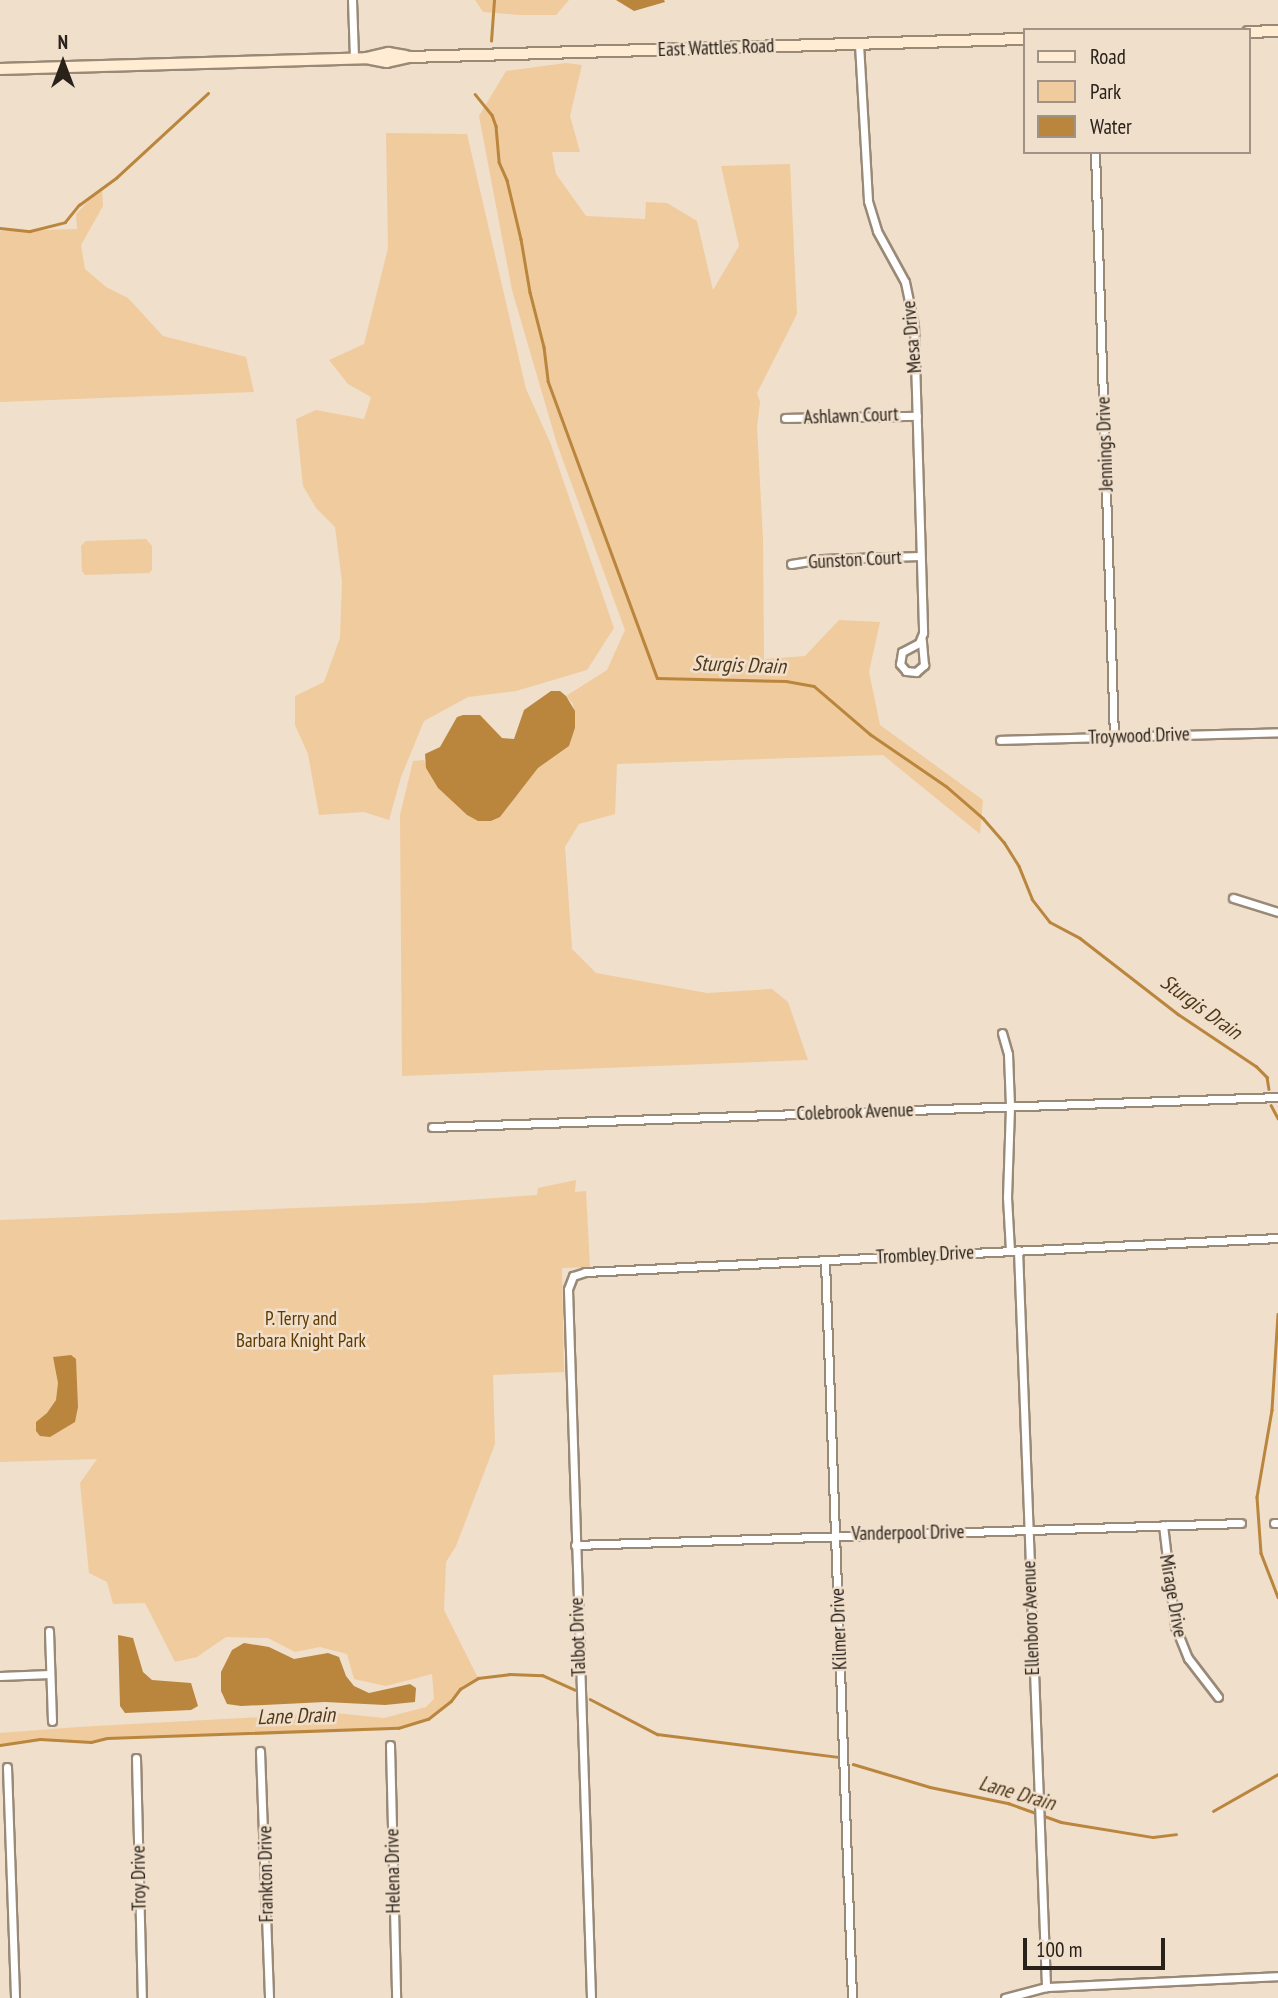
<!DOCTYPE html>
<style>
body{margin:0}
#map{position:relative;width:1278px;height:1998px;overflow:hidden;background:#f0dfcb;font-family:"PT Sans Narrow",sans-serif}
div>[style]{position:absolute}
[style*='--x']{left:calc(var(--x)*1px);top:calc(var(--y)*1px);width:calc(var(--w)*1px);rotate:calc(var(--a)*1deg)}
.green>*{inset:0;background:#f0cb9e}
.water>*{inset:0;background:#ba863e}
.stream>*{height:2.5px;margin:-1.25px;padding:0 1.25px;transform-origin:1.25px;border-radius:1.25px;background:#ba863e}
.roads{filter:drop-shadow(2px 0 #998977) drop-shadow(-2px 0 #998977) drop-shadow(0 2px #998977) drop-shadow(0 -2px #998977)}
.street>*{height:7px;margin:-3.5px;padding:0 3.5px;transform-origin:3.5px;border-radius:3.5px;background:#fff}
.secondary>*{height:10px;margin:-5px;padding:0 5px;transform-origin:5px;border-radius:5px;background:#ffecd2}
span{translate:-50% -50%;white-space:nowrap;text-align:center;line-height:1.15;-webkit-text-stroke:5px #f0dfcb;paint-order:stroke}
.street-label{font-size:19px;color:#29221b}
.park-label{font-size:19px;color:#5d3a00}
.water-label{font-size:21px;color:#50391b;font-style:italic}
.legend{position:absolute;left:1023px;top:28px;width:228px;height:126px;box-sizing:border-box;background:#f0dfcb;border:2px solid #a09385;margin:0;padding:9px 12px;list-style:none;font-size:21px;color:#29221b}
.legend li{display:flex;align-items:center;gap:14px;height:35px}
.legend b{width:35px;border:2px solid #a09385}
.north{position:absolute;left:28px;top:28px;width:70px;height:70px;-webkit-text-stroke:5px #f0dfcb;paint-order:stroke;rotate:0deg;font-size:19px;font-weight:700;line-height:28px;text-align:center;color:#29221b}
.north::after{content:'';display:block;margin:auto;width:24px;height:32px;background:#29221b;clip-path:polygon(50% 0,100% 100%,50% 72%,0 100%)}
.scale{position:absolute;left:1023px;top:1938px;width:142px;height:32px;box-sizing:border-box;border:4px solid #29221b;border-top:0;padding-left:9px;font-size:21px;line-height:24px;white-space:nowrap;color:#29221b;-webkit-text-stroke:5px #f0dfcb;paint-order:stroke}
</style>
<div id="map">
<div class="green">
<i style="clip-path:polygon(475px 0,569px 0,556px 15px,520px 15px,483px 12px)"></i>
<i style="clip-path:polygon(566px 63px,582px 65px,570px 116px,580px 152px,552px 152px,556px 174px,586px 216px,645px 219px,646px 202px,667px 203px,697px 221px,713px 290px,739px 246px,721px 166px,790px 164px,797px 314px,757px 393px,760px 402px,757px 427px,763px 539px,764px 659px,805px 656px,839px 620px,880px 622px,869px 672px,880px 725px,983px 800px,980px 834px,883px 755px,617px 764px,615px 814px,579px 824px,565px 847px,572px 949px,596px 973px,707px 993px,772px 989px,788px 1002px,808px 1060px,402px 1076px,400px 815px,413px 761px,424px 760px,438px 788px,467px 815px,478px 821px,491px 821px,500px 817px,538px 768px,569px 746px,575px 728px,573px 704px,566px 696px,607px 670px,625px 630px,557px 444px,512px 290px,479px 116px,506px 71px)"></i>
<i style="clip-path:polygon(386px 133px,467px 134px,526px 389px,550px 442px,614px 628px,587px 670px,516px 691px,468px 697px,424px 721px,401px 777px,389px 820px,364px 812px,319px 815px,308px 754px,295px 725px,295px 696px,324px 682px,340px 638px,342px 582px,335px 527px,316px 508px,303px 486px,296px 419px,316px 410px,364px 419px,371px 397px,348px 384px,329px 360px,364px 344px,388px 248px)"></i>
<i style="clip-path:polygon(102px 187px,103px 206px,81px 245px,85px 269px,106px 287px,128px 298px,163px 336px,246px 357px,254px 392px,0 402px,0 231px,77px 229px,76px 214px)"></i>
<i style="clip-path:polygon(146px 539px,152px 546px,152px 570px,149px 573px,85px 575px,82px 571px,81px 546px,86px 541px)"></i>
<i style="clip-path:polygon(576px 1180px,575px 1192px,586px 1191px,590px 1267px,562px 1268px,564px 1372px,493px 1375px,495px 1444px,456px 1546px,446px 1562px,444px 1610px,478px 1678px,460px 1689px,451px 1701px,428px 1718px,398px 1728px,107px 1738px,84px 1743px,40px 1739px,0 1745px,0 1733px,78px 1727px,335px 1713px,384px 1718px,426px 1707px,434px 1699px,432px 1674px,386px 1686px,354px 1679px,347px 1654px,320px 1647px,295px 1652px,268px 1638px,226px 1637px,197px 1657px,175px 1662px,145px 1603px,113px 1604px,107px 1582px,89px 1573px,80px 1483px,97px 1459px,0 1462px,0 1220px,422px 1203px,537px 1195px,538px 1188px)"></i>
</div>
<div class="water">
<i style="clip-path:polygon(616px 0,664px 0,665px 2px,634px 11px)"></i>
<i style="clip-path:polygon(551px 691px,560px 691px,566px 696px,575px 711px,575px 728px,569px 746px,538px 768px,500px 817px,491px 821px,478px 821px,467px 815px,438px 788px,426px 768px,425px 754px,440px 747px,457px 717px,463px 715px,480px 715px,502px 738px,514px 739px,524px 710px)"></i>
<i style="clip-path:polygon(71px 1355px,76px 1359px,78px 1407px,75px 1422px,50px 1437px,40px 1436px,36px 1431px,36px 1422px,47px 1413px,56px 1400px,58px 1383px,53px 1357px)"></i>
<i style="clip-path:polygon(118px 1635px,133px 1638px,143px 1672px,152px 1680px,191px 1683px,198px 1706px,191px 1710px,125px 1713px,120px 1706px)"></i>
<i style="clip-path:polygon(244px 1643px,269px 1647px,294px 1659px,328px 1653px,339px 1657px,346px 1676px,354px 1686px,369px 1693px,410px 1684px,416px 1688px,415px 1702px,385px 1705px,325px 1702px,241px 1706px,227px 1704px,221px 1691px,221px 1672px,232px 1650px)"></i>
</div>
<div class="stream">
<i style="--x:491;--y:41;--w:41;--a:-85.8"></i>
<i style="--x:475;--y:94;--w:27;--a:51"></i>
<i style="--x:492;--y:115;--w:12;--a:70"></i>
<i style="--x:496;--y:126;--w:36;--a:85"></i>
<i style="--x:499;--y:162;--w:20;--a:66"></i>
<i style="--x:507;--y:180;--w:61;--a:76.7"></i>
<i style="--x:521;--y:239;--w:54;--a:80.4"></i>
<i style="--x:530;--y:292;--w:57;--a:75.7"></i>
<i style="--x:544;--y:347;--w:34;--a:83"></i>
<i style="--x:548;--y:381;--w:316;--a:69.8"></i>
<i style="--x:657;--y:678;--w:129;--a:1.3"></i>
<i style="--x:786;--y:681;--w:28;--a:10"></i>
<i style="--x:814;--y:686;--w:74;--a:40.6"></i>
<i style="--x:870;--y:734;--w:92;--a:34.4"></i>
<i style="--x:946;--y:786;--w:49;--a:40.9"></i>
<i style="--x:983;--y:818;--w:32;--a:49"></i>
<i style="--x:1004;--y:842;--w:28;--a:58"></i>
<i style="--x:1019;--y:866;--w:35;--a:68"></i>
<i style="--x:1032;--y:899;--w:29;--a:52"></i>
<i style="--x:1050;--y:922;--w:34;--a:28"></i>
<i style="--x:1080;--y:938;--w:124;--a:37.8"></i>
<i style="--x:1178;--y:1014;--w:94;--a:33.7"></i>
<i style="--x:1256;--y:1066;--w:16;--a:45"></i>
<i style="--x:1267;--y:1077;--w:12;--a:81"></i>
<i style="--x:0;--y:228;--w:30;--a:6"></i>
<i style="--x:30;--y:231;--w:36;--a:-14"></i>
<i style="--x:65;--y:222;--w:22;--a:-51"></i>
<i style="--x:79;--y:205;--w:46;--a:-36.1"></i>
<i style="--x:116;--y:178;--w:125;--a:-42.7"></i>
<i style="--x:1271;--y:1105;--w:15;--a:62"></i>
<i style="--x:1278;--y:1314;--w:96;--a:93.6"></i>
<i style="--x:1272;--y:1410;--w:88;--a:99.8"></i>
<i style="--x:1257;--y:1497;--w:56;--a:85.9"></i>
<i style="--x:1261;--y:1553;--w:47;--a:68.9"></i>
<i style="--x:590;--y:1699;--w:76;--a:27.6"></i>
<i style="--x:657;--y:1734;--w:182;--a:7.2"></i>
<i style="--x:0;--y:1745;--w:40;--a:-8.5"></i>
<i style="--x:40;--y:1739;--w:51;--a:3.4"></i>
<i style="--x:91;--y:1742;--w:16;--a:-14"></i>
<i style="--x:107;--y:1738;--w:291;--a:-2"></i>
<i style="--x:398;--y:1728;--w:31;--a:-17"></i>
<i style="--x:428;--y:1719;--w:29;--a:-38"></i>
<i style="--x:451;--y:1701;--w:15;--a:-53"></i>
<i style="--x:460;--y:1689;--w:21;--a:-31"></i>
<i style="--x:478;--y:1678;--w:31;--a:-7"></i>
<i style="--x:509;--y:1674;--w:33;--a:2"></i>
<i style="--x:542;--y:1675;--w:36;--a:24"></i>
<i style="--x:853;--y:1764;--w:80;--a:16.6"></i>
<i style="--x:930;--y:1787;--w:80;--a:11.6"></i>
<i style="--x:1008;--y:1803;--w:56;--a:19.7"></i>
<i style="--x:1061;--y:1822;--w:93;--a:9.3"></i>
<i style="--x:1153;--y:1837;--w:23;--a:-7"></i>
<i style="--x:1213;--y:1811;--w:75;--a:-29.6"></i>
</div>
<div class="roads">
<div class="street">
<i style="--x:352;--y:0;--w:58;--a:88"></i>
<i style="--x:859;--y:44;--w:157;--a:86.7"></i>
<i style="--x:868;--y:201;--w:31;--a:73"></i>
<i style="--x:877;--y:231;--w:58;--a:61.2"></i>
<i style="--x:905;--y:282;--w:44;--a:78.2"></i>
<i style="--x:914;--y:325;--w:308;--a:88.3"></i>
<i style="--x:923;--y:633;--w:11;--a:112"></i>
<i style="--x:919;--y:643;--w:19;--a:152"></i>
<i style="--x:902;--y:652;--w:12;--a:99"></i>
<i style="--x:900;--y:664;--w:9;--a:49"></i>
<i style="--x:906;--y:671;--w:10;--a:6"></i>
<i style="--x:916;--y:672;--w:11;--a:-41"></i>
<i style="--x:924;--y:665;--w:25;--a:-95"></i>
<i style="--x:1095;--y:152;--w:584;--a:88.14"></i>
<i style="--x:785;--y:418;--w:132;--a:-0.9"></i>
<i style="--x:791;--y:564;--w:31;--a:-9"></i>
<i style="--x:822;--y:559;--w:98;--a:-1.8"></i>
<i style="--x:1000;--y:740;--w:278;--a:-1.6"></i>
<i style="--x:1233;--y:898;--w:47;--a:17.3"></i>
<i style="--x:1002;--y:1033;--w:22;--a:74"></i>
<i style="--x:1008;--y:1054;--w:53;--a:87.8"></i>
<i style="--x:1010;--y:1107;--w:90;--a:91.9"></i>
<i style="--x:1007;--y:1197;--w:53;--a:86.8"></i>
<i style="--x:432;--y:1127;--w:847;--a:-2.03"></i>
<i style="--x:1018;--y:1250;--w:738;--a:87.82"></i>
<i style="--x:825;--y:1261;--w:737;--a:87.9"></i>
<i style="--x:1274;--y:1523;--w:4;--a:0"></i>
<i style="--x:1163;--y:1525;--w:102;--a:83.2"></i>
<i style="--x:1175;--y:1626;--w:35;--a:68"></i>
<i style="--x:1188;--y:1658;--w:49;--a:52.4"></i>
<i style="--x:575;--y:1545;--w:666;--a:-1.89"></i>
<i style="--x:49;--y:1631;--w:90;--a:88.1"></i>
<i style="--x:0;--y:1676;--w:50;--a:-2.3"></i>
<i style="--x:390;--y:1745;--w:253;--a:88.6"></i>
<i style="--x:260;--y:1751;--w:247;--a:87.9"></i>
<i style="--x:136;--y:1758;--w:240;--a:88.6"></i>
<i style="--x:7;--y:1767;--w:231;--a:88"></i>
<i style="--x:591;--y:1998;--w:709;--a:-91.86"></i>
<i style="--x:568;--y:1289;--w:14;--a:-69"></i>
<i style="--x:573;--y:1276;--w:13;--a:-18"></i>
<i style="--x:585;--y:1272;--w:694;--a:-2.81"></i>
<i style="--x:1005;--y:1998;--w:42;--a:-15"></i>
<i style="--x:1046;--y:1987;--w:232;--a:-2.7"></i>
</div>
<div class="secondary">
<i style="--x:1248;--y:32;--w:30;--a:-2"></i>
<i style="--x:366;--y:58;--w:21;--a:11"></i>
<i style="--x:387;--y:62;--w:23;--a:-13"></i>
<i style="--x:409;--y:57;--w:615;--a:-1.68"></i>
<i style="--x:0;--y:69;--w:366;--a:-1.7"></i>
<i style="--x:366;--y:58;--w:23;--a:-13"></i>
<i style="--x:388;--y:53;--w:18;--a:9"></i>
</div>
</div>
<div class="street-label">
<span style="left:716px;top:48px;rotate:-2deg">East Wattles Road</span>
<span style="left:912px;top:337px;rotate:-95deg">Mesa Drive</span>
<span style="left:851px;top:416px;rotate:-2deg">Ashlawn Court</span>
<span style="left:1105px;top:444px;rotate:-92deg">Jennings Drive</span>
<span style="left:855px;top:560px;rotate:-3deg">Gunston Court</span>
<span style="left:1139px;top:736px;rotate:-2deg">Troywood Drive</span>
<span style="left:855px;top:1112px;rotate:-2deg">Colebrook Avenue</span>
<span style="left:925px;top:1255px;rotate:-3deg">Trombley Drive</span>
<span style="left:908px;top:1533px;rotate:-1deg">Vanderpool Drive</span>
<span style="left:1173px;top:1596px;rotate:80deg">Mirage Drive</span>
<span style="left:1031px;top:1618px;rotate:-92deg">Ellenboro Avenue</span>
<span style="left:839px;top:1629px;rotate:-92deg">Kilmer Drive</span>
<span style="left:578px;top:1637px;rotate:-92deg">Talbot Drive</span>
<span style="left:393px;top:1871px;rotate:-91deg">Helena Drive</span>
<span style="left:266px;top:1874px;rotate:-91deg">Frankton Drive</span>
<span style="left:139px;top:1878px;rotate:-91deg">Troy Drive</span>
</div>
<div class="park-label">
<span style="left:301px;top:1330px">P. Terry and<br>Barbara Knight Park</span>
</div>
<div class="water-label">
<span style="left:739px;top:665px;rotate:2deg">Sturgis Drain</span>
<span style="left:1201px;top:1007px;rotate:36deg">Sturgis Drain</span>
<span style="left:296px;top:1716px;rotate:-2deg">Lane Drain</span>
<span style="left:1017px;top:1793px;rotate:16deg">Lane Drain</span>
</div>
<ul class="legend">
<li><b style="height:9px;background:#ffecd2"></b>Road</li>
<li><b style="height:19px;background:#f0cb9e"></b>Park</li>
<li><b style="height:19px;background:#ba863e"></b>Water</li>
</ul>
<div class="north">N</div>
<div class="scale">100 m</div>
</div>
